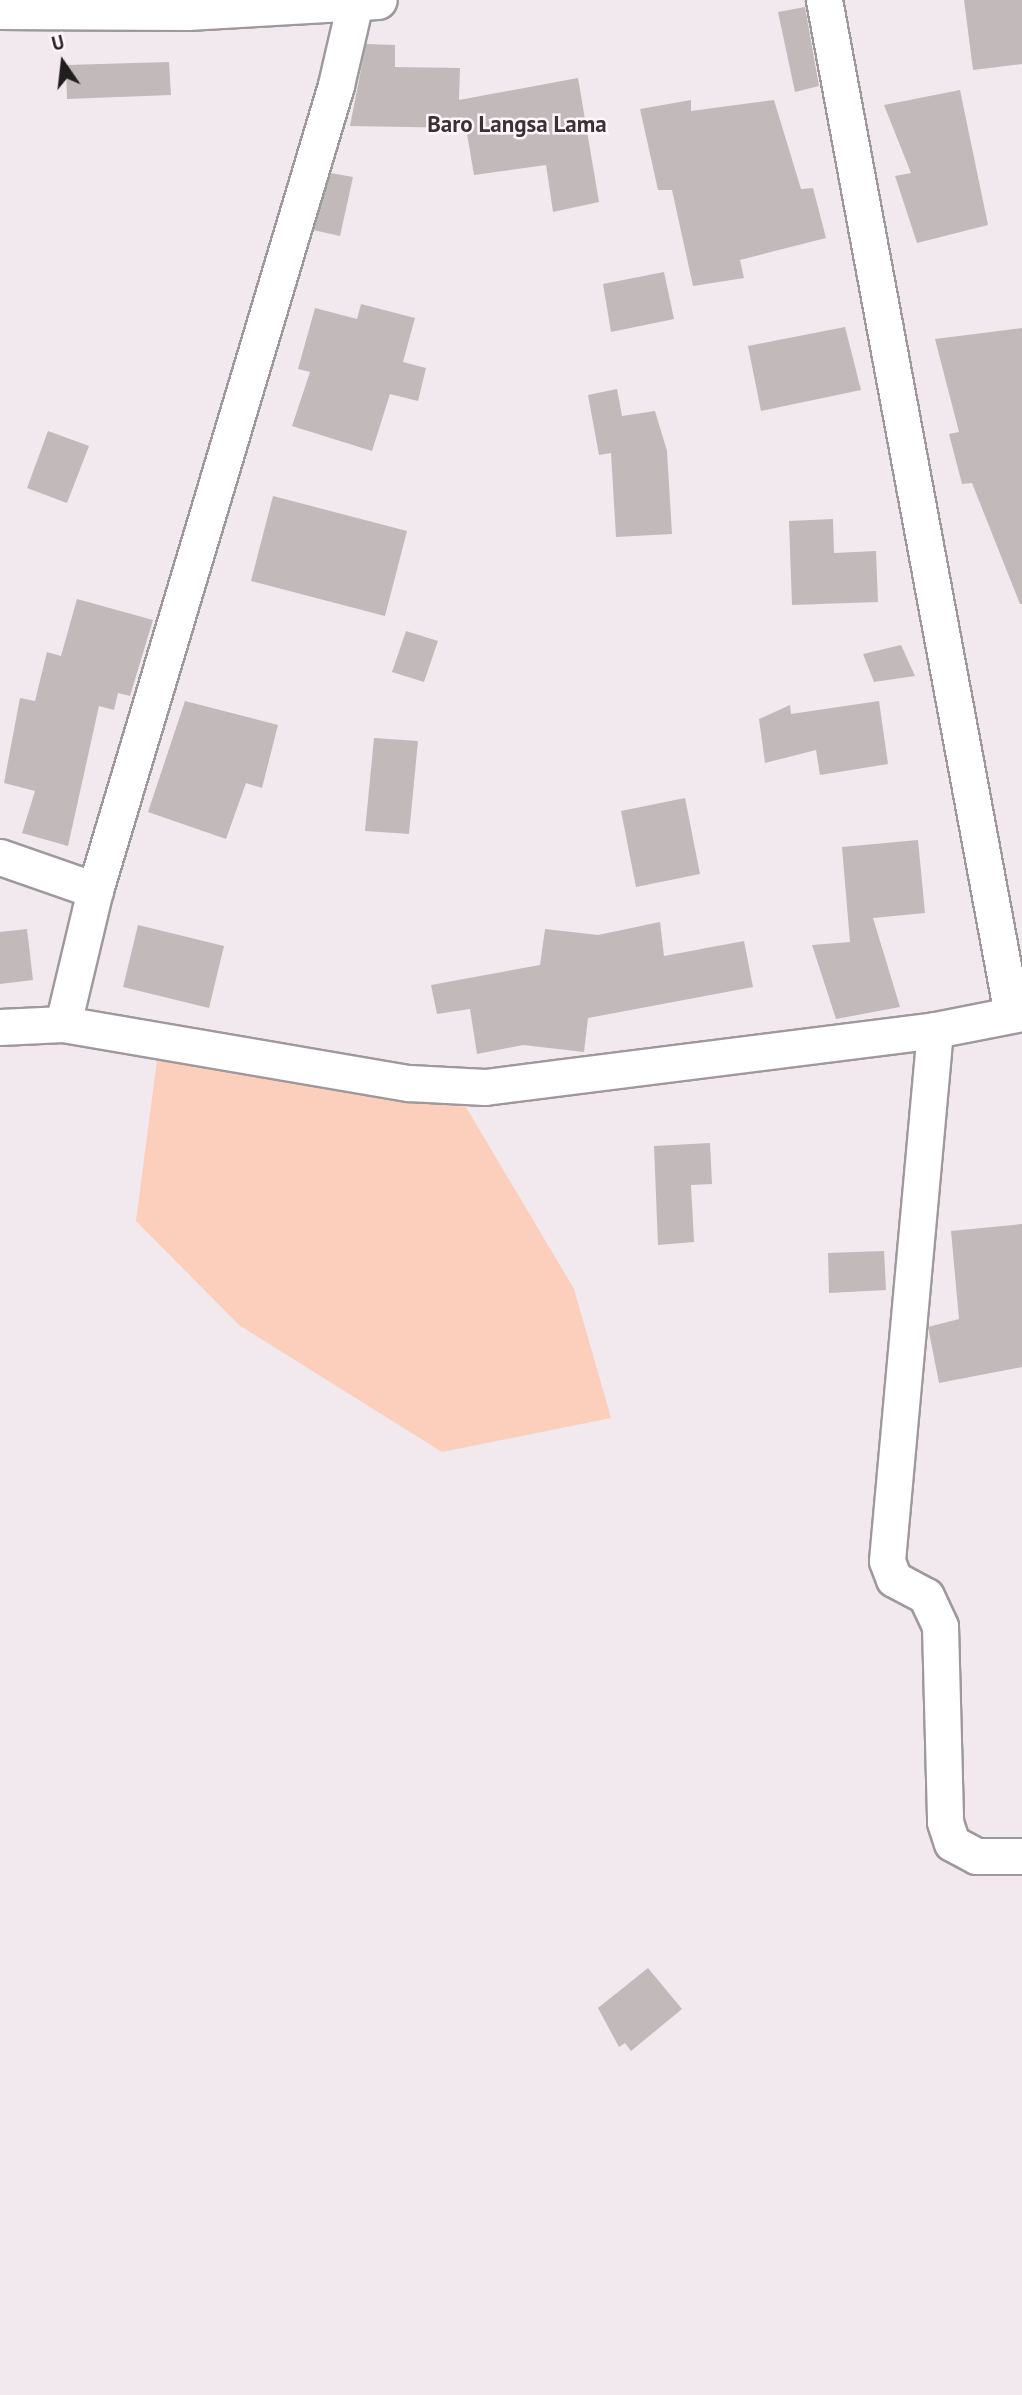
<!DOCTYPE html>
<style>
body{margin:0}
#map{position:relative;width:1022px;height:2395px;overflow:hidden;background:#f1e9ed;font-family:"PT Sans",sans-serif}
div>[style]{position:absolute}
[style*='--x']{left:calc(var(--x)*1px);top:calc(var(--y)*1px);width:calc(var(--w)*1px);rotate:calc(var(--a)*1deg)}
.green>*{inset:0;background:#fbcfbc}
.building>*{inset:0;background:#c2b9ba}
.roads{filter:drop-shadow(2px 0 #9f989c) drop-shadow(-2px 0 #9f989c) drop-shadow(0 2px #9f989c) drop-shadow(0 -2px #9f989c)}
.minor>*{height:35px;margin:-17.5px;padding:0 17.5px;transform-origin:17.5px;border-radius:17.5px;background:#fff}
.trunk>*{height:38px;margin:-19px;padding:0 19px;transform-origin:19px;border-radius:19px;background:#fff}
span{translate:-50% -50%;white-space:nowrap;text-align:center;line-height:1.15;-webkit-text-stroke:5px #fef6fb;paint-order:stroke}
.quarter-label{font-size:23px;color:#383235;font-weight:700}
.north{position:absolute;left:28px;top:28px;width:70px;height:70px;-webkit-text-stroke:5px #fef6fb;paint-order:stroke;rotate:346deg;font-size:19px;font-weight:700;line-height:28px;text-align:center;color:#211e20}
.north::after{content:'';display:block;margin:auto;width:24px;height:32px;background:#211e20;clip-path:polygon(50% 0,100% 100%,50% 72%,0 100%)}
</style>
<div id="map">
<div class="green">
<i style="clip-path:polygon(157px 1060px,463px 1102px,574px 1289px,611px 1418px,442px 1452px,239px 1325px,136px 1221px)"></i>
</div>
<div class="building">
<i style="clip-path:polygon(964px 0,1022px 0,1022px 64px,973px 70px)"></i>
<i style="clip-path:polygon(805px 7px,819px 86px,795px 92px,778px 12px)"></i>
<i style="clip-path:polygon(366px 44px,395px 45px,395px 67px,460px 68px,459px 100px,578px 78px,599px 202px,553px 212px,546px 165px,474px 175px,466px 128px,350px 126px)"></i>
<i style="clip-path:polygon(169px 62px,171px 95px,67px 99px,66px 65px)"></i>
<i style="clip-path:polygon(960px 90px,988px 225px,917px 243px,895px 176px,911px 173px,884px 105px)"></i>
<i style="clip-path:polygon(691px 100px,691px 111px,774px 100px,801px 189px,813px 188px,826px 238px,740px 260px,744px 278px,693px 286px,672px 190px,658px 190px,640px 109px)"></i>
<i style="clip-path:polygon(331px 173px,353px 177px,340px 236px,313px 230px)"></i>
<i style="clip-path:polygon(664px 272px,674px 319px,611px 332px,603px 284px)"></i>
<i style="clip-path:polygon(361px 304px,415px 318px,403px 362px,426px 368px,418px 401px,390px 394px,372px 451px,292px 426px,310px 372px,298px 369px,315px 308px,357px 319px)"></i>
<i style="clip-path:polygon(845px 327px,861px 390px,761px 411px,748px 346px)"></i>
<i style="clip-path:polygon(1022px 328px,1022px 604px,1020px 604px,972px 483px,962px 484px,949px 434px,959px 432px,935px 339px)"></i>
<i style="clip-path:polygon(617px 389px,622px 416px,655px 411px,667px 451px,672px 534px,616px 537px,611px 453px,599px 455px,588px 395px)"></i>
<i style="clip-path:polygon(48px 431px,89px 446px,67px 503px,27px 488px)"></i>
<i style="clip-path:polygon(273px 496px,407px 531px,385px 616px,251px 581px)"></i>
<i style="clip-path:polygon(833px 519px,834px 553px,876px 551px,878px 602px,792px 605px,789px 521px)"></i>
<i style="clip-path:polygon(77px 599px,153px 620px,130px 696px,118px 693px,114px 710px,99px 706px,68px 846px,22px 833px,35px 791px,4px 783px,20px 698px,35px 701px,47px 652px,61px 656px)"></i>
<i style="clip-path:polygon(406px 631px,438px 641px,424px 682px,392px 672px)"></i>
<i style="clip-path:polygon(901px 645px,915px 676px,874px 682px,863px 654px)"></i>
<i style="clip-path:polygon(185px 701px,278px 725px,262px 788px,246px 783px,226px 839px,148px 812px)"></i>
<i style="clip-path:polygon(879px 701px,888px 764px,820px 775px,816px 750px,765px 763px,759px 719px,790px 705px,791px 714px)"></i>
<i style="clip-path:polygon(374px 738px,418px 741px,409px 834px,365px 831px)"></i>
<i style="clip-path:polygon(685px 798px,700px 874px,636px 887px,621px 811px)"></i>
<i style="clip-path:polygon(918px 840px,925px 913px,873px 918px,900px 1007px,836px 1019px,812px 945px,850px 942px,842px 847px)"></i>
<i style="clip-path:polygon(660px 922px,664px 956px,744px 941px,753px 987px,588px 1018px,584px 1052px,523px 1045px,477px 1054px,470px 1009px,437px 1014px,431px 985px,540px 965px,545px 929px,598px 935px)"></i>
<i style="clip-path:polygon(138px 925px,224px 946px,209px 1008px,123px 987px)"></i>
<i style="clip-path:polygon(27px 929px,33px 980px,0 984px,0 932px)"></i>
<i style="clip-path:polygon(710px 1143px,712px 1184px,691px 1185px,694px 1242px,658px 1245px,654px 1146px)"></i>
<i style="clip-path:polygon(1022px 1224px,1022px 1367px,939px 1383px,928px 1327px,959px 1319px,951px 1231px)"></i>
<i style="clip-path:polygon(884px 1251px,886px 1290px,829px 1293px,828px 1253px)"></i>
<i style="clip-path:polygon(648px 1968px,682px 2009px,631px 2051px,625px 2043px,619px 2047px,598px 2008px)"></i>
</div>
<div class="roads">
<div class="minor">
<i style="--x:824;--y:0;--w:1031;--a:79.5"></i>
<i style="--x:0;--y:857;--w:101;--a:19.2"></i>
<i style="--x:63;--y:1024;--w:138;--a:-76.6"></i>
<i style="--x:95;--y:890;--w:840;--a:-73.33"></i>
<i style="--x:336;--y:85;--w:84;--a:-77"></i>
<i style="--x:0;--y:1027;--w:63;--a:-2.7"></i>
<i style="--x:63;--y:1024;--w:351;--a:9.7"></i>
<i style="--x:409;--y:1083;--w:76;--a:3"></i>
<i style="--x:485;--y:1087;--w:454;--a:-7.2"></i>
<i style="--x:935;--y:1030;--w:89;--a:-11.1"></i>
<i style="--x:935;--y:1030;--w:533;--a:95.17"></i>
<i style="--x:887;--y:1561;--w:19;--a:69"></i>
<i style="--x:894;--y:1579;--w:36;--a:28"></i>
<i style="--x:926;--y:1596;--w:33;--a:65"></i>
<i style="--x:940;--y:1626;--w:196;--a:88.5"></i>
<i style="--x:945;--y:1822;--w:22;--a:72"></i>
<i style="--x:952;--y:1843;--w:27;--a:28"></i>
<i style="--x:976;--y:1856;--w:46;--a:0"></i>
</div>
<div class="trunk">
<i style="--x:0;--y:10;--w:188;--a:0.3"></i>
<i style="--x:188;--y:11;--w:190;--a:-3.3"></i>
</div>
</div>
<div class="quarter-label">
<span style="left:517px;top:124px">Baro Langsa Lama</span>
</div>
<div class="north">U</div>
</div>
